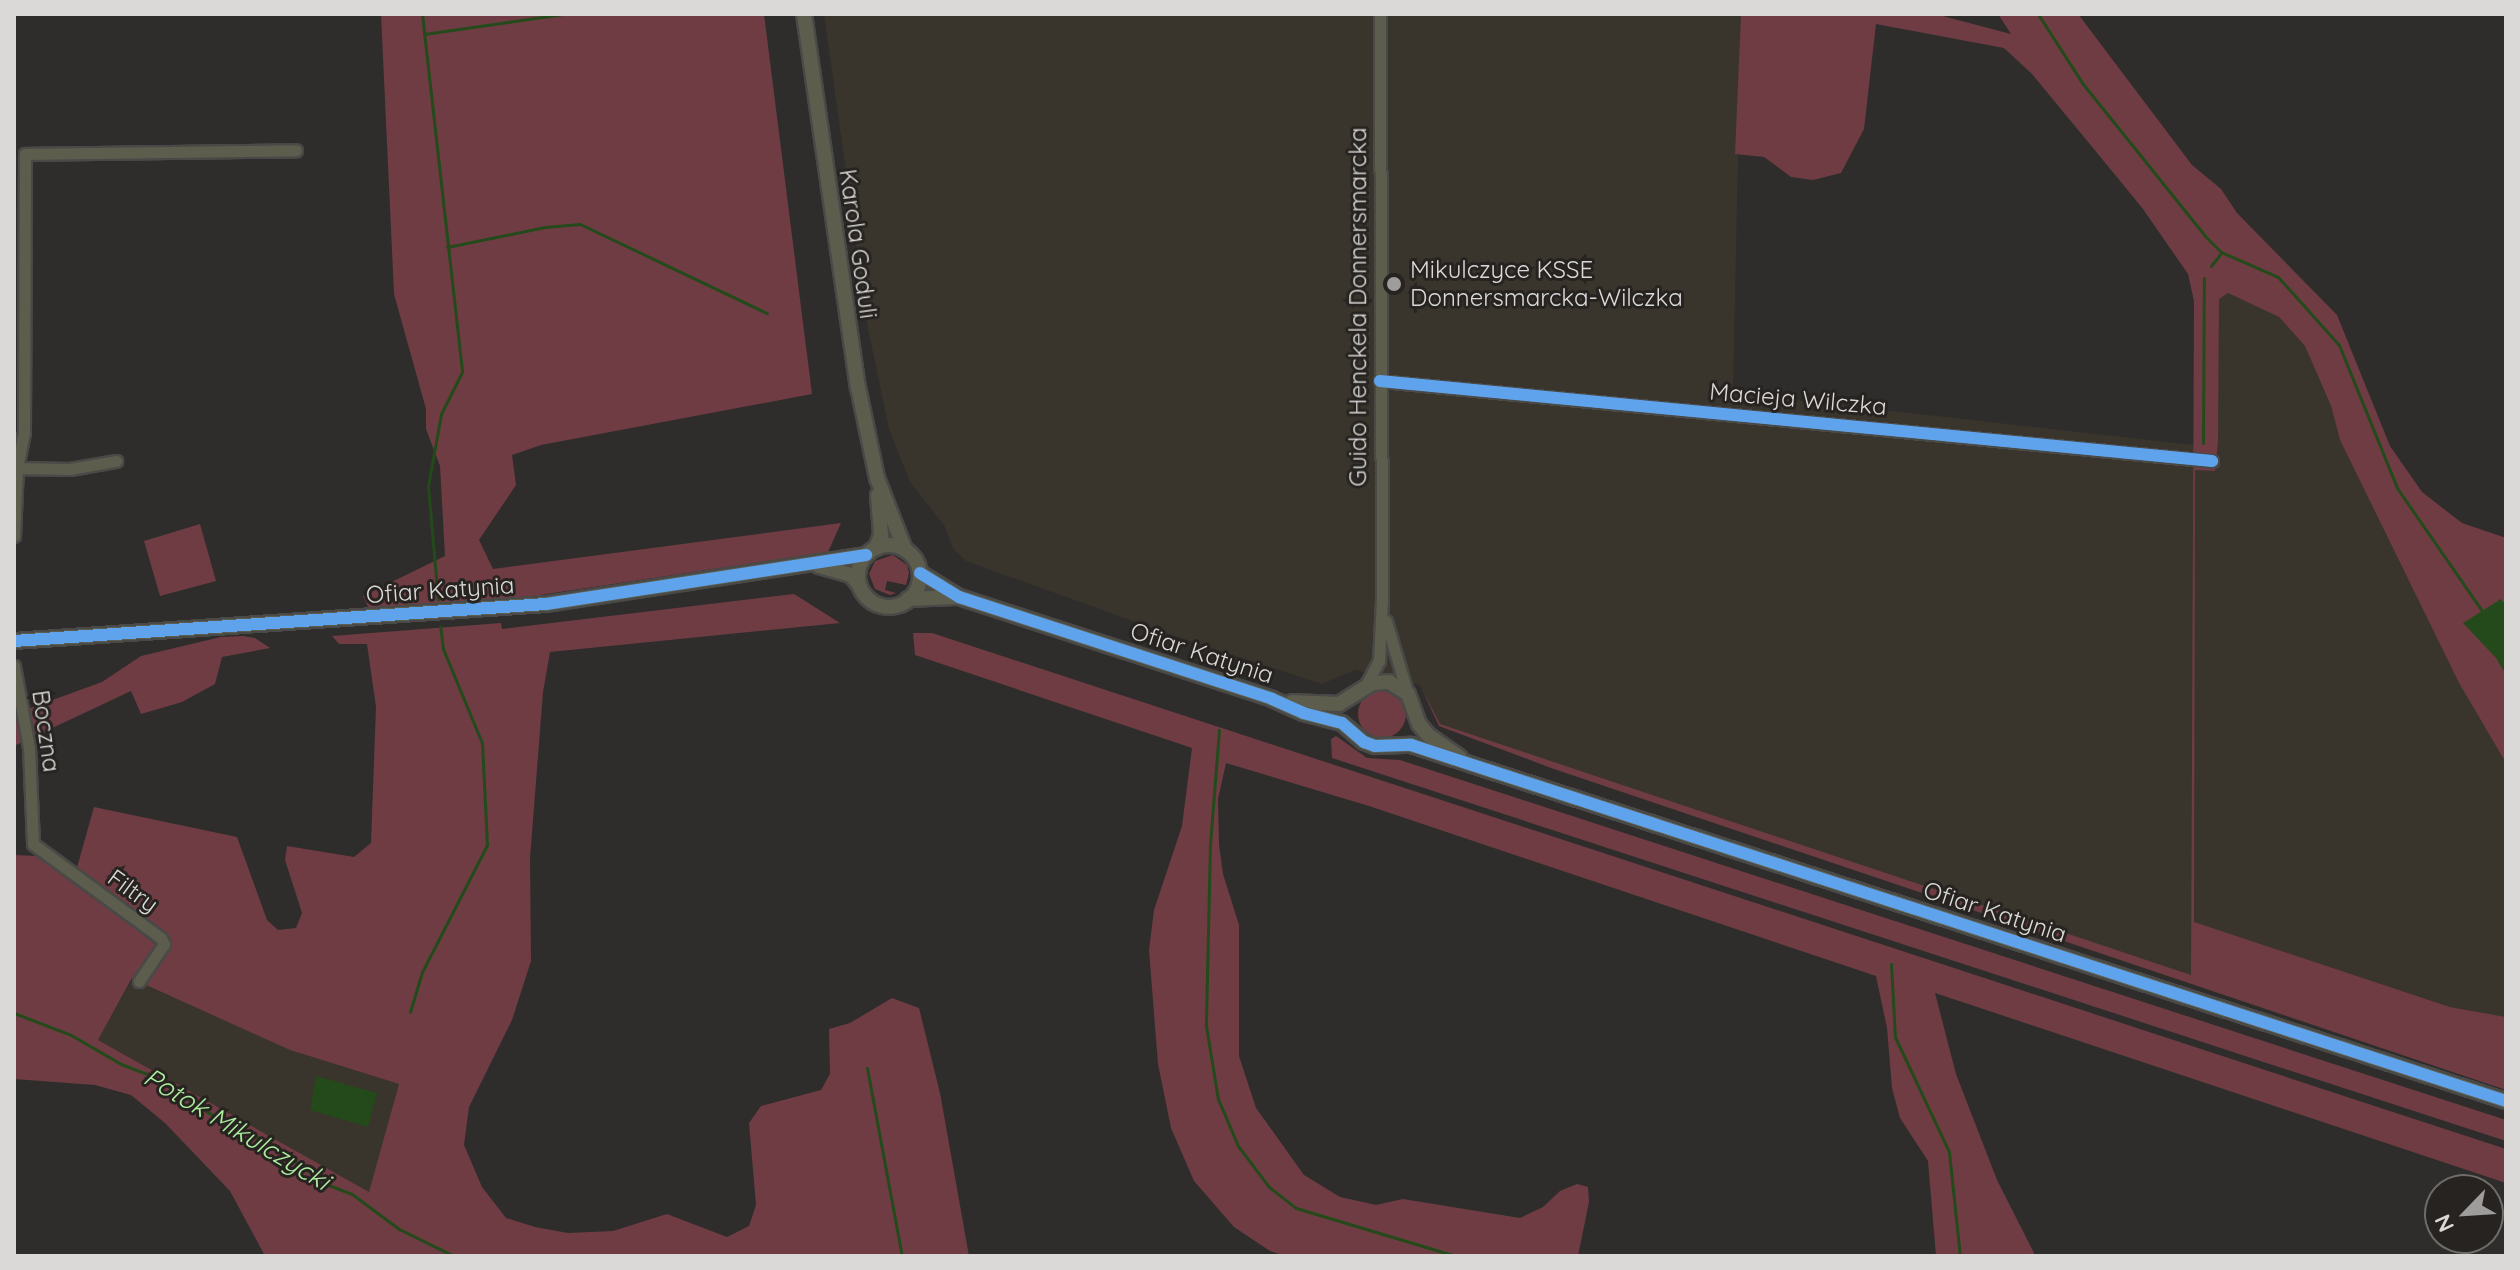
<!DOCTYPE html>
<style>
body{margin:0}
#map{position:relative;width:2520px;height:1270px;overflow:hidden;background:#2e2d2b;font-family:Quicksand,sans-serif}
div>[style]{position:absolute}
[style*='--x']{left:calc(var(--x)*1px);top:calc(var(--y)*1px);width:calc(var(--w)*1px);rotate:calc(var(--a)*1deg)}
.built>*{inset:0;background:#39342c}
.green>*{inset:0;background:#6f3c43}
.round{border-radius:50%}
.water>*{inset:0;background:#244a1b}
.stream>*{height:3px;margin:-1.5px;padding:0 1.5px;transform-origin:1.5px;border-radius:1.5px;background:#244a1b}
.roads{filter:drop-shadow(2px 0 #494947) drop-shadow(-2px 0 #494947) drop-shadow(0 2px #494947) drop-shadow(0 -2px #494947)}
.minor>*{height:11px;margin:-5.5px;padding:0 5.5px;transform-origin:5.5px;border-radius:5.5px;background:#5d5d4e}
.tertiary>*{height:14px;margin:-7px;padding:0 7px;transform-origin:7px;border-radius:7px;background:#5d5d4e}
.tertiary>.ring{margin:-7px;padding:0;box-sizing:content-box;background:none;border:14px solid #5d5d4e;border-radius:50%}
.cycleway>*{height:12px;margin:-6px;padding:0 6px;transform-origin:6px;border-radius:6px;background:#60a3ed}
.dots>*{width:22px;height:22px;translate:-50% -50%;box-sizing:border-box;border:4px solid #262320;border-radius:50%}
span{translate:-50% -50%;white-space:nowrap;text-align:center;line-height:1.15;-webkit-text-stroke:6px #262320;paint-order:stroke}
.street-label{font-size:24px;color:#dad9d7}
.poi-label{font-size:24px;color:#dad9d7}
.left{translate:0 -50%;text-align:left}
.water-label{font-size:26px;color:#aded9f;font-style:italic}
.frame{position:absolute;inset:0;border:16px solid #dad9d7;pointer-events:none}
.north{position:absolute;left:2424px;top:1174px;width:80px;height:80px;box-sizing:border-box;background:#262320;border:2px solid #6e6c69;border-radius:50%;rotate:245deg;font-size:22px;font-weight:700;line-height:32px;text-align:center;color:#dad9d7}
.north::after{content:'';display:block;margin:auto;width:28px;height:36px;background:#9e9d9b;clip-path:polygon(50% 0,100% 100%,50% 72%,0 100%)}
</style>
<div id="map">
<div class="built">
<i style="clip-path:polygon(824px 14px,1741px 14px,1733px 393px,2194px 445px,2194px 301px,2228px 293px,2279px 317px,2305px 346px,2331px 406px,2340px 440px,2459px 683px,2506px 763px,2506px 1017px,2450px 1007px,2194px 923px,2191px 976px,1439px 724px,1420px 685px,1355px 670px,1322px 684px,1178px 637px,966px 561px,954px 550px,944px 525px,910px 482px,889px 429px,868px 329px)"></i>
<i style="clip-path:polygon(133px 978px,290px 1050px,399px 1084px,370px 1193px,98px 1040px)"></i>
</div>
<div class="green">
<i style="clip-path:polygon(381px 14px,764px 14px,812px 394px,541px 445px,512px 455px,516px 485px,479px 540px,493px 569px,841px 523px,828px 552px,500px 601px,371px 613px,363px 596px,445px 556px,440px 466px,426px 429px,426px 409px,394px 294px)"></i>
<i style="clip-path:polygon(1741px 14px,1935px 14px,2011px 34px,1998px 14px,2078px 14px,2192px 165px,2221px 189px,2237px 213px,2337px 315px,2390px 446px,2422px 492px,2462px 523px,2506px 538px,2506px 763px,2459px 683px,2340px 440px,2331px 406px,2305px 346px,2279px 317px,2228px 293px,2219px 299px,2218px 441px,2215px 471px,2195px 470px,2194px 922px,2450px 1007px,2506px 1017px,2506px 1090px,1554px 769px,1439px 726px,1420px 685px,1440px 724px,2191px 975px,2194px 301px,2188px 274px,2143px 209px,2098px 154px,2032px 74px,2004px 48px,1876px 24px,1864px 129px,1841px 173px,1813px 180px,1791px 177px,1764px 157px,1735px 154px)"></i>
<i style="clip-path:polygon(200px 524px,216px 581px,160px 596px,144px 541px)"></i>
<i style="clip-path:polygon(893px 555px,907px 565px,909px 573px,906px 585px,887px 581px,885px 590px,896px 593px,890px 595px,875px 589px,869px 574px,875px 561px)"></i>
<i style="clip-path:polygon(794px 594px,840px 623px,550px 652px,543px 692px,530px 858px,531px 961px,512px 1020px,469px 1107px,464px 1145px,482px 1187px,506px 1218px,535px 1227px,568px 1233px,613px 1231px,667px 1214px,727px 1237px,749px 1226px,756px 1205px,749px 1123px,761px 1106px,821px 1090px,830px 1074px,829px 1029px,850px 1023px,892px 998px,919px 1008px,940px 1093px,969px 1256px,265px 1256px,230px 1191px,165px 1123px,131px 1095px,95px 1085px,14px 1079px,14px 855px,36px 856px,72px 877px,157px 946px,137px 979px,132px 978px,98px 1040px,369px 1192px,399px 1084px,290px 1050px,144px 984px,169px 942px,166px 935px,76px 871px,94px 807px,237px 837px,267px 920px,278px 930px,296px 928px,302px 913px,285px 860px,287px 846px,354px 857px,371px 843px,376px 707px,367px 644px,339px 644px,332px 636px,501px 623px,502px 629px)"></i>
<i style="clip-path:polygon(913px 633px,932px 633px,2506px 1149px,2506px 1183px,1935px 993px,1956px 1074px,1997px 1180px,2034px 1253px,2034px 1256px,1936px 1256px,1928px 1161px,1900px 1118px,1892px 1088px,1887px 1028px,1876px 976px,1369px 806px,1226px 763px,1218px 799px,1219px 845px,1223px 874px,1239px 925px,1239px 1056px,1256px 1108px,1304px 1175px,1340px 1197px,1376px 1205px,1403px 1199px,1520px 1218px,1543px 1207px,1560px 1191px,1577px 1184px,1588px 1187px,1589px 1202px,1578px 1256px,1286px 1256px,1270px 1251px,1234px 1227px,1194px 1181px,1171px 1128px,1158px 1064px,1149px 950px,1154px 910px,1182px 826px,1192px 748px,915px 655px)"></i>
<i style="clip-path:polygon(243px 636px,255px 638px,270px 648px,222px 657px,215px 684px,182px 702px,141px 714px,131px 691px,14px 746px,14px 714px,102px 682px,141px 656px,221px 637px)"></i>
<i class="round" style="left:1358px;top:690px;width:48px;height:48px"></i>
<i style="clip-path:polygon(1336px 736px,1367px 758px,1400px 760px,2506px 1120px,2506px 1141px,1332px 758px,1331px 739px)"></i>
</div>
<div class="water">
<i style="clip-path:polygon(2501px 599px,2506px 606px,2506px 675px,2496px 658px,2463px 623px)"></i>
<i style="clip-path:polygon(316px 1076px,377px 1093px,368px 1127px,310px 1110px)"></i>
</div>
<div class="stream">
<i style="--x:422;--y:14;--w:360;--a:83.6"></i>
<i style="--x:462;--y:372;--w:47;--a:116.6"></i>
<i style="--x:441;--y:414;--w:73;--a:100.2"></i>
<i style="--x:428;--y:486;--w:114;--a:85"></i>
<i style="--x:2038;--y:14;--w:83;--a:57.3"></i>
<i style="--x:2083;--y:84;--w:195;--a:51.2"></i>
<i style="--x:2205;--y:236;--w:23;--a:45"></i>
<i style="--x:2221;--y:252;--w:62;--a:23.7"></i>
<i style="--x:2278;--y:277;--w:91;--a:48.1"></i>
<i style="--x:2339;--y:345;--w:154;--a:67.9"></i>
<i style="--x:2397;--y:488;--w:151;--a:55.3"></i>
<i style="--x:424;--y:34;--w:139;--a:-8.2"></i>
<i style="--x:447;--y:247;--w:100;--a:-11.5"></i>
<i style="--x:545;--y:227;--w:35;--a:-5"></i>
<i style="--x:580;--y:224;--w:207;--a:25.5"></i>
<i style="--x:2211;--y:266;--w:16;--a:-52"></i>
<i style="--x:2203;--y:443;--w:165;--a:-89.7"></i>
<i style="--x:1219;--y:730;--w:114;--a:94.5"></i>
<i style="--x:1210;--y:844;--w:182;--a:91.3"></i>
<i style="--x:1206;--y:1026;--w:74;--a:80.7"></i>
<i style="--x:1218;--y:1099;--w:51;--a:66.9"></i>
<i style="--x:1238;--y:1146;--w:51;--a:52.9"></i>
<i style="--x:1269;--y:1187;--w:34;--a:38"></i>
<i style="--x:1296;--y:1208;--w:167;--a:16.7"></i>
<i style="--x:1891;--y:964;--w:73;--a:86.9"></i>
<i style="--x:1895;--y:1037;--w:127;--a:64.8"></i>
<i style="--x:1949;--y:1152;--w:105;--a:84"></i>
<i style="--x:410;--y:1012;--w:42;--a:-73.3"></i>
<i style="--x:422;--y:972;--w:143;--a:-62.9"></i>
<i style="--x:487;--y:845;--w:102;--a:-92.8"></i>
<i style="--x:482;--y:743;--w:102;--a:-112.5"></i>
<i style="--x:443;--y:649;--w:23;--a:-97"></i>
<i style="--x:14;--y:1013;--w:61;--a:21.1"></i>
<i style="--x:71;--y:1035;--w:58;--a:30.1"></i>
<i style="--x:121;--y:1064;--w:33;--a:21"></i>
<i style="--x:152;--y:1076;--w:68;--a:33"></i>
<i style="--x:209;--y:1113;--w:69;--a:26.6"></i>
<i style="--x:271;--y:1144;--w:68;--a:36"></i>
<i style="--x:326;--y:1184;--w:28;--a:21"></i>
<i style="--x:352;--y:1194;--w:59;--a:36.7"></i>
<i style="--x:399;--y:1229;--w:61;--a:26.1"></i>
<i style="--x:867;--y:1068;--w:191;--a:79.5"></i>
</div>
<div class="roads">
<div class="minor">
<i style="--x:1380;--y:381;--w:836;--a:5.49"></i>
<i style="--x:14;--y:468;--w:56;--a:1"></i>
<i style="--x:70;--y:469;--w:47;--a:-9.9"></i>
<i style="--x:14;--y:536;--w:68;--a:-87.5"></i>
<i style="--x:17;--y:468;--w:36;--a:-79"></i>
<i style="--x:24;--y:433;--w:279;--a:-89.8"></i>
<i style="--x:25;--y:154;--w:271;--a:-0.8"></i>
<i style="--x:1386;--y:621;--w:74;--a:73.5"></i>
<i style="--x:14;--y:666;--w:83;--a:79.6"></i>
<i style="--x:29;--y:748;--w:96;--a:87.6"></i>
<i style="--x:33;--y:844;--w:159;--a:36.3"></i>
<i style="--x:161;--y:938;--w:7;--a:63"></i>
<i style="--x:164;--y:944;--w:45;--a:124"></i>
<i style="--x:1366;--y:685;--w:27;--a:-62"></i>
<i style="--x:1379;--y:661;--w:61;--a:-87.2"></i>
<i style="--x:1382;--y:600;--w:586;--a:-90.2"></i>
</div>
<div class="tertiary">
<i style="--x:804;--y:14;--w:377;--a:81.8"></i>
<i style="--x:858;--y:387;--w:93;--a:78.2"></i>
<i style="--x:877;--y:478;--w:77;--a:68.7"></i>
<i class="ring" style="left:858px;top:545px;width:48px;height:48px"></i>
<i style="--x:876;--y:548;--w:14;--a:-69"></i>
<i style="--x:881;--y:535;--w:40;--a:-94.3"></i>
<i style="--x:819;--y:566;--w:33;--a:16"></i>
<i style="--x:851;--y:575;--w:14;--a:51"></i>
<i style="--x:920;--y:573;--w:46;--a:31.6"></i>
<i style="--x:959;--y:597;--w:329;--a:18"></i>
<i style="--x:1272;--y:699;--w:34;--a:24"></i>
<i style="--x:1303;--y:713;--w:40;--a:14.4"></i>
<i style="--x:1342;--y:723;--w:29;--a:41"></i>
<i style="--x:1364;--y:742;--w:12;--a:20"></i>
<i style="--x:1375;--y:746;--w:36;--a:-2"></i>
<i style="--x:1411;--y:745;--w:1151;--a:18.01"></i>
<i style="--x:908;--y:599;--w:47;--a:-2.4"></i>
<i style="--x:14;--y:641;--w:533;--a:-3.98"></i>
<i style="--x:546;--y:604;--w:324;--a:-8.7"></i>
<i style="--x:1292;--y:702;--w:47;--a:2.4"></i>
<i style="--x:1339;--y:704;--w:40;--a:-32"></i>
<i style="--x:1373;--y:683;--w:16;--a:-4"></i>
<i style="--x:1389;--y:682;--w:22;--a:32"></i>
<i style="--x:1408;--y:694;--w:32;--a:70"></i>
<i style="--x:1419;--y:724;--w:14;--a:51"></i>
<i style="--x:1428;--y:735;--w:39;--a:35"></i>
</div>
</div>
<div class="cycleway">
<i style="--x:1380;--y:381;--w:836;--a:5.49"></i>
<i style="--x:920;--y:573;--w:46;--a:31.6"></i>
<i style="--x:959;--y:597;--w:329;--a:18"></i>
<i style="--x:1272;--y:699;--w:34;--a:24"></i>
<i style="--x:1303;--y:713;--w:40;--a:14.4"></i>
<i style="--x:1342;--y:723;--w:29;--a:41"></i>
<i style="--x:1364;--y:742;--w:12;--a:20"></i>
<i style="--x:1375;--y:746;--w:36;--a:-2"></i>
<i style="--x:1411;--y:745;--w:1151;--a:18.01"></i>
<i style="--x:14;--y:641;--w:533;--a:-3.98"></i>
<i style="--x:546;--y:604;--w:324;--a:-8.7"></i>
</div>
<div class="dots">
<i style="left:1394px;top:284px;background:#9e9d9b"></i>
</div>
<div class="street-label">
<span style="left:858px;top:244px;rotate:82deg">Karola Goduli</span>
<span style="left:1358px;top:307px;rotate:-90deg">Guido Henckela Donnersmarcka</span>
<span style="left:1798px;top:399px;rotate:5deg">Macieja Wilczka</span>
<span style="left:440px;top:590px;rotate:-4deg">Ofiar Katynia</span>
<span style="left:1202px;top:653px;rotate:18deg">Ofiar Katynia</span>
<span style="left:46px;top:731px;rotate:82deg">Boczna</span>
<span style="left:133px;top:891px;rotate:36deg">Filtry</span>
<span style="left:1995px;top:912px;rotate:18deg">Ofiar Katynia</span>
</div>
<div class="poi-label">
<span class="left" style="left:1410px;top:284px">Mikulczyce KSSE<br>Donnersmarcka-Wilczka</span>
</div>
<div class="water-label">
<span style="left:237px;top:1129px;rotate:31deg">Potok Mikulczycki</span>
</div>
<div class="frame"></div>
<div class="north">N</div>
</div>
